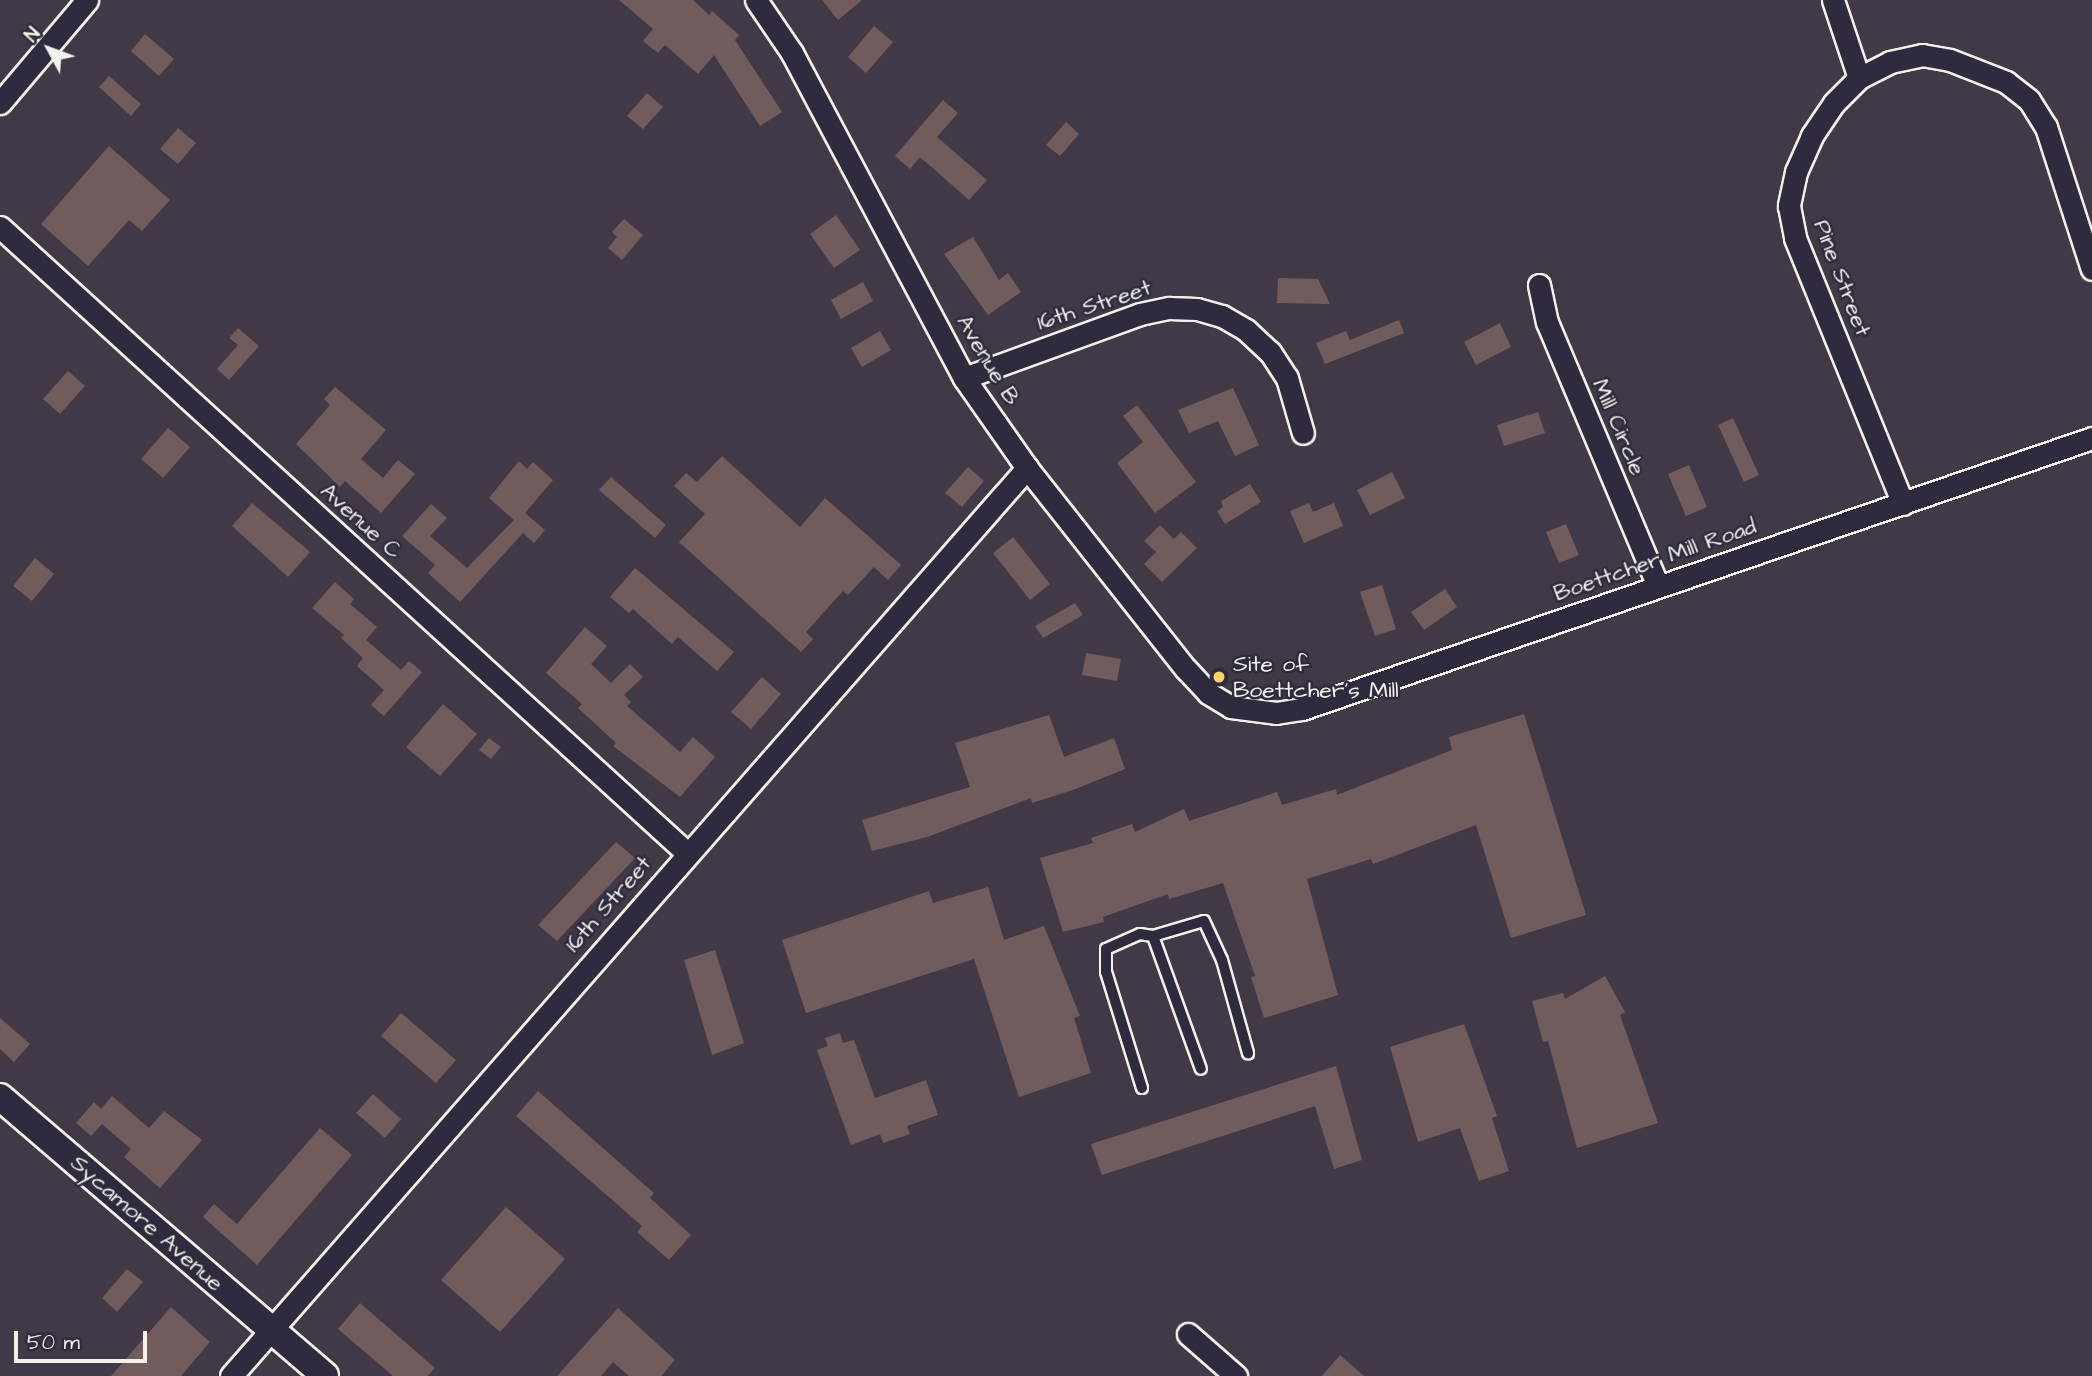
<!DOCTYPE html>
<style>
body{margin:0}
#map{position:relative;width:2092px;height:1376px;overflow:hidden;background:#423947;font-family:"Architects Daughter",sans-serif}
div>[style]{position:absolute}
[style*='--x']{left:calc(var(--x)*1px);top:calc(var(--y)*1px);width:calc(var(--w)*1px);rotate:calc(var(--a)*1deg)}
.building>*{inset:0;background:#705c5d}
.roads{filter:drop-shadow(2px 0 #f4f1e8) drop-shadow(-2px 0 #f4f1e8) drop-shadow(0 2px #f4f1e8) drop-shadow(0 -2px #f4f1e8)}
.service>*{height:10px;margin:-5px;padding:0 5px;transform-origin:5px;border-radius:5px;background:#2f2a3d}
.minor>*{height:21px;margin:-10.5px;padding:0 10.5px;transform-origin:10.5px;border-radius:10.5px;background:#2f2a3d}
.tertiary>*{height:26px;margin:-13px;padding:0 13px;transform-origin:13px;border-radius:13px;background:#2f2a3d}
.dots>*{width:19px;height:19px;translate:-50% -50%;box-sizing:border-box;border:4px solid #2f2a3d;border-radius:50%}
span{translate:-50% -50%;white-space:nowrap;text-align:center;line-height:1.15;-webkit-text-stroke:5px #2f2a3d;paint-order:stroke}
.street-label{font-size:23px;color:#f4f1e8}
.poi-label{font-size:23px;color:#f4f1e8}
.left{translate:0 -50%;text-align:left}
.north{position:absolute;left:14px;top:14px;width:70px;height:70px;-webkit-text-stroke:5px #2f2a3d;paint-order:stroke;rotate:311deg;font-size:19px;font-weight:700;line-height:28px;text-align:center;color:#f4f1e8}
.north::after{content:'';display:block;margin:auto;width:24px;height:32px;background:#f4f1e8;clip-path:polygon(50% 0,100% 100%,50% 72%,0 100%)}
.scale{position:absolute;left:14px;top:1331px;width:133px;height:32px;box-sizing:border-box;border:4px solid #f4f1e8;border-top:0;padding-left:9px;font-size:21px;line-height:24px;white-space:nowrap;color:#f4f1e8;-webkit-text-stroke:5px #2f2a3d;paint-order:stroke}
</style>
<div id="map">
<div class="building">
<i style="clip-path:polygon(619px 0,693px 0,709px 15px,712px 11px,739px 35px,735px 40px,782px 112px,760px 126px,714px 55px,698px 74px,665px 45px,658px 53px,643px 41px,653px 29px)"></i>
<i style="clip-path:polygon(822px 0,862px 0,838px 20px)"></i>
<i style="clip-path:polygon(874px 26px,893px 42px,866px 73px,848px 57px)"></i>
<i style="clip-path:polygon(145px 34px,174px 59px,159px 76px,131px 51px)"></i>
<i style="clip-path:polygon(109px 76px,141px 104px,131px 116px,99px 87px)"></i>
<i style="clip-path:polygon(647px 93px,663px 107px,643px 129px,627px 116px)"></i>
<i style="clip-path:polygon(943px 100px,958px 113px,937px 137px,987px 180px,969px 200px,920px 157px,910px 169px,895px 156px)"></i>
<i style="clip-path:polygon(1066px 122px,1079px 134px,1060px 156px,1046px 145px)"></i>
<i style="clip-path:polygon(178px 128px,196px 143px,178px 164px,160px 149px)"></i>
<i style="clip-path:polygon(109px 146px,170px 200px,142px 231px,129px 220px,88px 266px,41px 224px)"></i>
<i style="clip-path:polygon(836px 215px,860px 250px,834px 268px,810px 234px)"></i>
<i style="clip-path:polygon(624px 219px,643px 235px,622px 260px,608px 248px,617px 237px,612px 232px)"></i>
<i style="clip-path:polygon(973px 237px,999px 280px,1008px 273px,1021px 292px,988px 315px,944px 254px)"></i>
<i style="clip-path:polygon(1278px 278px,1318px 279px,1330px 304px,1277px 303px)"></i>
<i style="clip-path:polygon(863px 282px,873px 301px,841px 319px,831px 300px)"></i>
<i style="clip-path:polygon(1399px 320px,1404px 333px,1325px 364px,1316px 343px,1346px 331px,1350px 340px)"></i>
<i style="clip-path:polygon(1500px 323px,1511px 347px,1476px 365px,1464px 342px)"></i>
<i style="clip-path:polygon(238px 328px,259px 346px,229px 380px,217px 369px,238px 345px,229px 338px)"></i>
<i style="clip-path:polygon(880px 331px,891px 350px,862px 367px,851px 348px)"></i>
<i style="clip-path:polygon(68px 371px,85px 386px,60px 414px,43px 399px)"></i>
<i style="clip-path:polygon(335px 387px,386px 430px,361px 459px,383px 478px,398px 460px,415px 474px,381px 513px,345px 481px,340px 487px,296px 444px,330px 405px,324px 399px)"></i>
<i style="clip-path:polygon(1233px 388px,1259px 445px,1235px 456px,1218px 421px,1189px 433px,1178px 410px)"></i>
<i style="clip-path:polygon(1137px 405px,1196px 482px,1155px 513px,1117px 463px,1143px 442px,1123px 416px)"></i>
<i style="clip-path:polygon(1538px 412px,1545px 433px,1504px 446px,1497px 425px)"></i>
<i style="clip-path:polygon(1733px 418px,1759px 475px,1744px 482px,1718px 425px)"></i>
<i style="clip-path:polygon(168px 428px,190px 447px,163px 478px,141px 459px)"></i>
<i style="clip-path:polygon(722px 456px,800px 527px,825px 498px,901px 565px,888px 580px,874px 567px,848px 595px,843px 591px,806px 632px,813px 639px,801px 652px,679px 542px,705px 514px,674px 486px,686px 473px,697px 482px)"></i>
<i style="clip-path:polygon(519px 461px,527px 469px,533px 462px,553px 480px,525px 513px,545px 530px,534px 543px,523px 533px,460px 602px,428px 573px,435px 565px,402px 536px,431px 504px,447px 518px,430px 536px,467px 568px,514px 520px,489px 498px)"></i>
<i style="clip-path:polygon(1689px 465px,1707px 507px,1686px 516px,1668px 474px)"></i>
<i style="clip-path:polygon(968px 467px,984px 481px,962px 507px,945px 493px)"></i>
<i style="clip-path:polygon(1392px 472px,1405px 498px,1370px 515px,1357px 490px)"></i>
<i style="clip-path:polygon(611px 477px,666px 525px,655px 538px,599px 490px)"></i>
<i style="clip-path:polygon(1250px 484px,1261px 502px,1225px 524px,1217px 511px,1223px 507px,1221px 501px)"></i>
<i style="clip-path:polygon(252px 503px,310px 552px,288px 577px,232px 526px)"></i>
<i style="clip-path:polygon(1309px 503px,1313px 512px,1334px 503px,1343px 526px,1304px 543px,1290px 511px)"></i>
<i style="clip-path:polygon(1566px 524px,1579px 555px,1559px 563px,1546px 532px)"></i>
<i style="clip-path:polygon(1160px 525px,1174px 539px,1181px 532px,1197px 548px,1162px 582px,1144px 564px,1156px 552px,1144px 541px)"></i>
<i style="clip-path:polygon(1013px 537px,1050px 584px,1030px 600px,993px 553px)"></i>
<i style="clip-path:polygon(35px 558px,54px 574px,32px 601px,13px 586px)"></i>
<i style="clip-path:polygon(635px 568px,734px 652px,717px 671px,678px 637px,672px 644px,633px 609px,629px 613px,610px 597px)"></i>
<i style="clip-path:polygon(335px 582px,354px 599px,350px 604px,377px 627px,366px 640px,401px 670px,409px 661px,422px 672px,384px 716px,371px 705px,384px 690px,357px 666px,363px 658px,341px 638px,344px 635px,312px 608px)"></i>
<i style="clip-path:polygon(1382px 585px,1396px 629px,1375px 636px,1360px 592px)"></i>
<i style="clip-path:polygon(1445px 589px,1457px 607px,1424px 630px,1411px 612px)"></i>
<i style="clip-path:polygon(1075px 603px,1083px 615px,1043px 638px,1035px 626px)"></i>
<i style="clip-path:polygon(585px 627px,607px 646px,591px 664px,611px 683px,630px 664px,643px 677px,624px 695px,631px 702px,627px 706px,680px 752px,693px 737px,715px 757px,680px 797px,613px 746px,616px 743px,578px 708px,582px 704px,546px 673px)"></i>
<i style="clip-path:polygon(1086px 653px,1121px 659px,1117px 681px,1082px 675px)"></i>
<i style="clip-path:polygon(762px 677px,781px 694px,751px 729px,731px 712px)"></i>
<i style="clip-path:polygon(443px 704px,477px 734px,440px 776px,406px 747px)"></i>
<i style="clip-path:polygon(1524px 714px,1586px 915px,1511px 938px,1476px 825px,1373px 864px,1371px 859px,1307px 879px,1338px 995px,1264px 1018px,1251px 977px,1255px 976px,1223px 883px,1169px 899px,1168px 894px,1103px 917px,1104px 922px,1063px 932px,1040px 858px,1093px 843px,1091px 838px,1132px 824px,1135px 832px,1184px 809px,1189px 821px,1277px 792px,1282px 805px,1336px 789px,1337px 795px,1452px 750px,1449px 737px)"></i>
<i style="clip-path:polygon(1049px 715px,1064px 757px,1114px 738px,1125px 769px,1073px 790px,1032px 803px,1031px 798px,927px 837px,872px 851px,862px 820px,970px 787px,955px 743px)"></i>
<i style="clip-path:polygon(489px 738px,501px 747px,491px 759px,479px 750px)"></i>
<i style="clip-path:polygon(616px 842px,635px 858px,557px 941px,538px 925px)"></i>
<i style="clip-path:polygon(988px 887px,1004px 940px,1044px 926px,1080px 1016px,1074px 1018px,1091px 1073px,1019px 1097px,974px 959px,806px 1013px,782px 940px,929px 891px,933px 903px)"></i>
<i style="clip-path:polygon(715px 950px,744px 1043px,712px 1055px,684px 960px)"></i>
<i style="clip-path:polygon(1605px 976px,1625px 1012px,1620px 1015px,1658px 1123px,1577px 1148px,1548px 1041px,1543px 1042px,1532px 1001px,1563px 993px,1565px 999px)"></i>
<i style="clip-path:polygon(401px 1013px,456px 1060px,436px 1083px,381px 1036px)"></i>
<i style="clip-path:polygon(0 1018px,30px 1044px,14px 1062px,0 1049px)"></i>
<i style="clip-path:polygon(1464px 1024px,1497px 1116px,1492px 1118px,1509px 1171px,1479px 1181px,1460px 1128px,1418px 1142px,1390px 1047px)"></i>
<i style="clip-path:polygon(840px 1033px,843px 1043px,854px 1040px,875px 1098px,926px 1080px,938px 1115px,907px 1126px,910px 1134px,883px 1143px,880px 1134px,851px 1145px,817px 1050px,828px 1046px,825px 1038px)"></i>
<i style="clip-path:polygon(1336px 1066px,1362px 1160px,1334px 1169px,1315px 1106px,1102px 1175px,1091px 1144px)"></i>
<i style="clip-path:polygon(538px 1091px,654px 1193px,650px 1198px,691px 1235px,669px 1260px,637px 1232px,642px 1226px,516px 1116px)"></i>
<i style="clip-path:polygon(373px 1094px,401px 1119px,385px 1138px,356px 1113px)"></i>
<i style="clip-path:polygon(112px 1096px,149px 1128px,164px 1111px,202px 1140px,160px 1188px,124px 1157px,131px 1149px,102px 1124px,91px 1136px,76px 1123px,94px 1102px,101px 1109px)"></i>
<i style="clip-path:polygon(320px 1128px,352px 1155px,257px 1265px,203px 1217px,214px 1204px,237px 1224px)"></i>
<i style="clip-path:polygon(506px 1207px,565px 1259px,500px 1332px,441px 1280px)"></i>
<i style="clip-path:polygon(127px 1269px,143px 1282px,117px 1312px,102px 1298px)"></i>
<i style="clip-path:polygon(360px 1303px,435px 1368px,428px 1376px,393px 1376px,338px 1329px)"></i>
<i style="clip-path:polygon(171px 1307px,210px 1342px,181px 1376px,111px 1376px)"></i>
<i style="clip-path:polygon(618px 1308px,675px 1360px,661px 1376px,629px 1376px,613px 1362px,601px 1376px,557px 1376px)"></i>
<i style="clip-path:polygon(1340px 1355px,1364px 1376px,1322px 1376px)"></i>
</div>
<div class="roads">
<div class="service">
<i style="--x:1153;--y:936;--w:141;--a:70.2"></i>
<i style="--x:1142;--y:1088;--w:121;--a:-107.2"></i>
<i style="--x:1106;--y:972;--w:23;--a:-90"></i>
<i style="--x:1106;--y:949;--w:37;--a:-24"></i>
<i style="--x:1140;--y:934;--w:13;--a:9"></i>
<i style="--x:1153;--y:936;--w:53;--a:-16.4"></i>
<i style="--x:1204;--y:921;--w:43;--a:65.2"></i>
<i style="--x:1222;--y:960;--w:97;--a:74.4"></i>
</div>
<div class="minor">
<i style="--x:756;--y:0;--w:64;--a:55.8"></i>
<i style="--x:792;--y:53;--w:368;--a:62.1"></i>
<i style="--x:964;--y:378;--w:110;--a:55"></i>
<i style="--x:1027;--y:468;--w:256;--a:51.7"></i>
<i style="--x:1186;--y:669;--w:33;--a:47"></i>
<i style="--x:1208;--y:693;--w:27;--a:31"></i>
<i style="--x:1231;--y:707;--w:45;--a:7.6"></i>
<i style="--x:1276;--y:713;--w:26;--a:-9"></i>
<i style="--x:1302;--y:709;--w:835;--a:-18.93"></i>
<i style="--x:1833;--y:0;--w:82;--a:71.6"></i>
<i style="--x:1859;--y:78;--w:35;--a:135"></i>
<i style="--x:1834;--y:103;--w:40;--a:124"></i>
<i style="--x:1812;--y:136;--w:39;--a:114"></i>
<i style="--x:1796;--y:172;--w:35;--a:102"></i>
<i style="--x:1789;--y:206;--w:33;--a:79"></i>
<i style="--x:1795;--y:238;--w:287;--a:67.9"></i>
<i style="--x:1859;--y:78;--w:35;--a:-27"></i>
<i style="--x:1890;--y:62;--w:33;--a:-12"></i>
<i style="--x:1922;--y:55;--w:28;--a:10"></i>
<i style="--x:1950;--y:60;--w:60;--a:21.4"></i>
<i style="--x:2006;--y:82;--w:29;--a:38"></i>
<i style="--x:2029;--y:100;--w:32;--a:58"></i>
<i style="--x:2046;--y:127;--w:149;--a:72.1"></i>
<i style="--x:0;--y:103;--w:135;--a:-49.8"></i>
<i style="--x:0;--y:227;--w:929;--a:42.34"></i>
<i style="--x:1539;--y:285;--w:38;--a:78"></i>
<i style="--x:1547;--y:322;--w:286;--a:67.2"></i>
<i style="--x:964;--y:378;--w:187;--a:-20"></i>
<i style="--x:1140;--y:314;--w:30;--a:-12"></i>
<i style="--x:1169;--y:308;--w:28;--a:2"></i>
<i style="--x:1197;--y:309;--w:26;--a:16"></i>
<i style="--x:1222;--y:316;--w:28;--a:30"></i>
<i style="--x:1246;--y:330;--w:33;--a:43"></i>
<i style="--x:1270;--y:352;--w:31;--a:57"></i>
<i style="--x:1287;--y:378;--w:57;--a:73.8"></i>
<i style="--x:1188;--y:1334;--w:64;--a:41.2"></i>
<i style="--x:231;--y:1376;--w:1208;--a:-48.76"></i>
</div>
<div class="tertiary">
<i style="--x:0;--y:1097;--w:428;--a:40.6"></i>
</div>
</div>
<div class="dots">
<i style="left:1219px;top:677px;background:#ffd166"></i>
</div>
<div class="street-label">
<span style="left:1842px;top:278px;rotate:69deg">Pine Street</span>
<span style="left:1094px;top:305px;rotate:-18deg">16th Street</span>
<span style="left:988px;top:360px;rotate:59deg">Avenue B</span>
<span style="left:1619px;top:427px;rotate:67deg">Mill Circle</span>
<span style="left:361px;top:521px;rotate:42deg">Avenue C</span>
<span style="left:1655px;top:560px;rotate:-19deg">Boettcher Mill Road</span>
<span style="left:608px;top:904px;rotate:-49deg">16th Street</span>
<span style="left:147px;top:1223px;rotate:41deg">Sycamore Avenue</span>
</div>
<div class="poi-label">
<span class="left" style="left:1233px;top:677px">Site of<br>Boettcher's Mill</span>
</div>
<div class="north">N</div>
<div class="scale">50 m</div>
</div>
